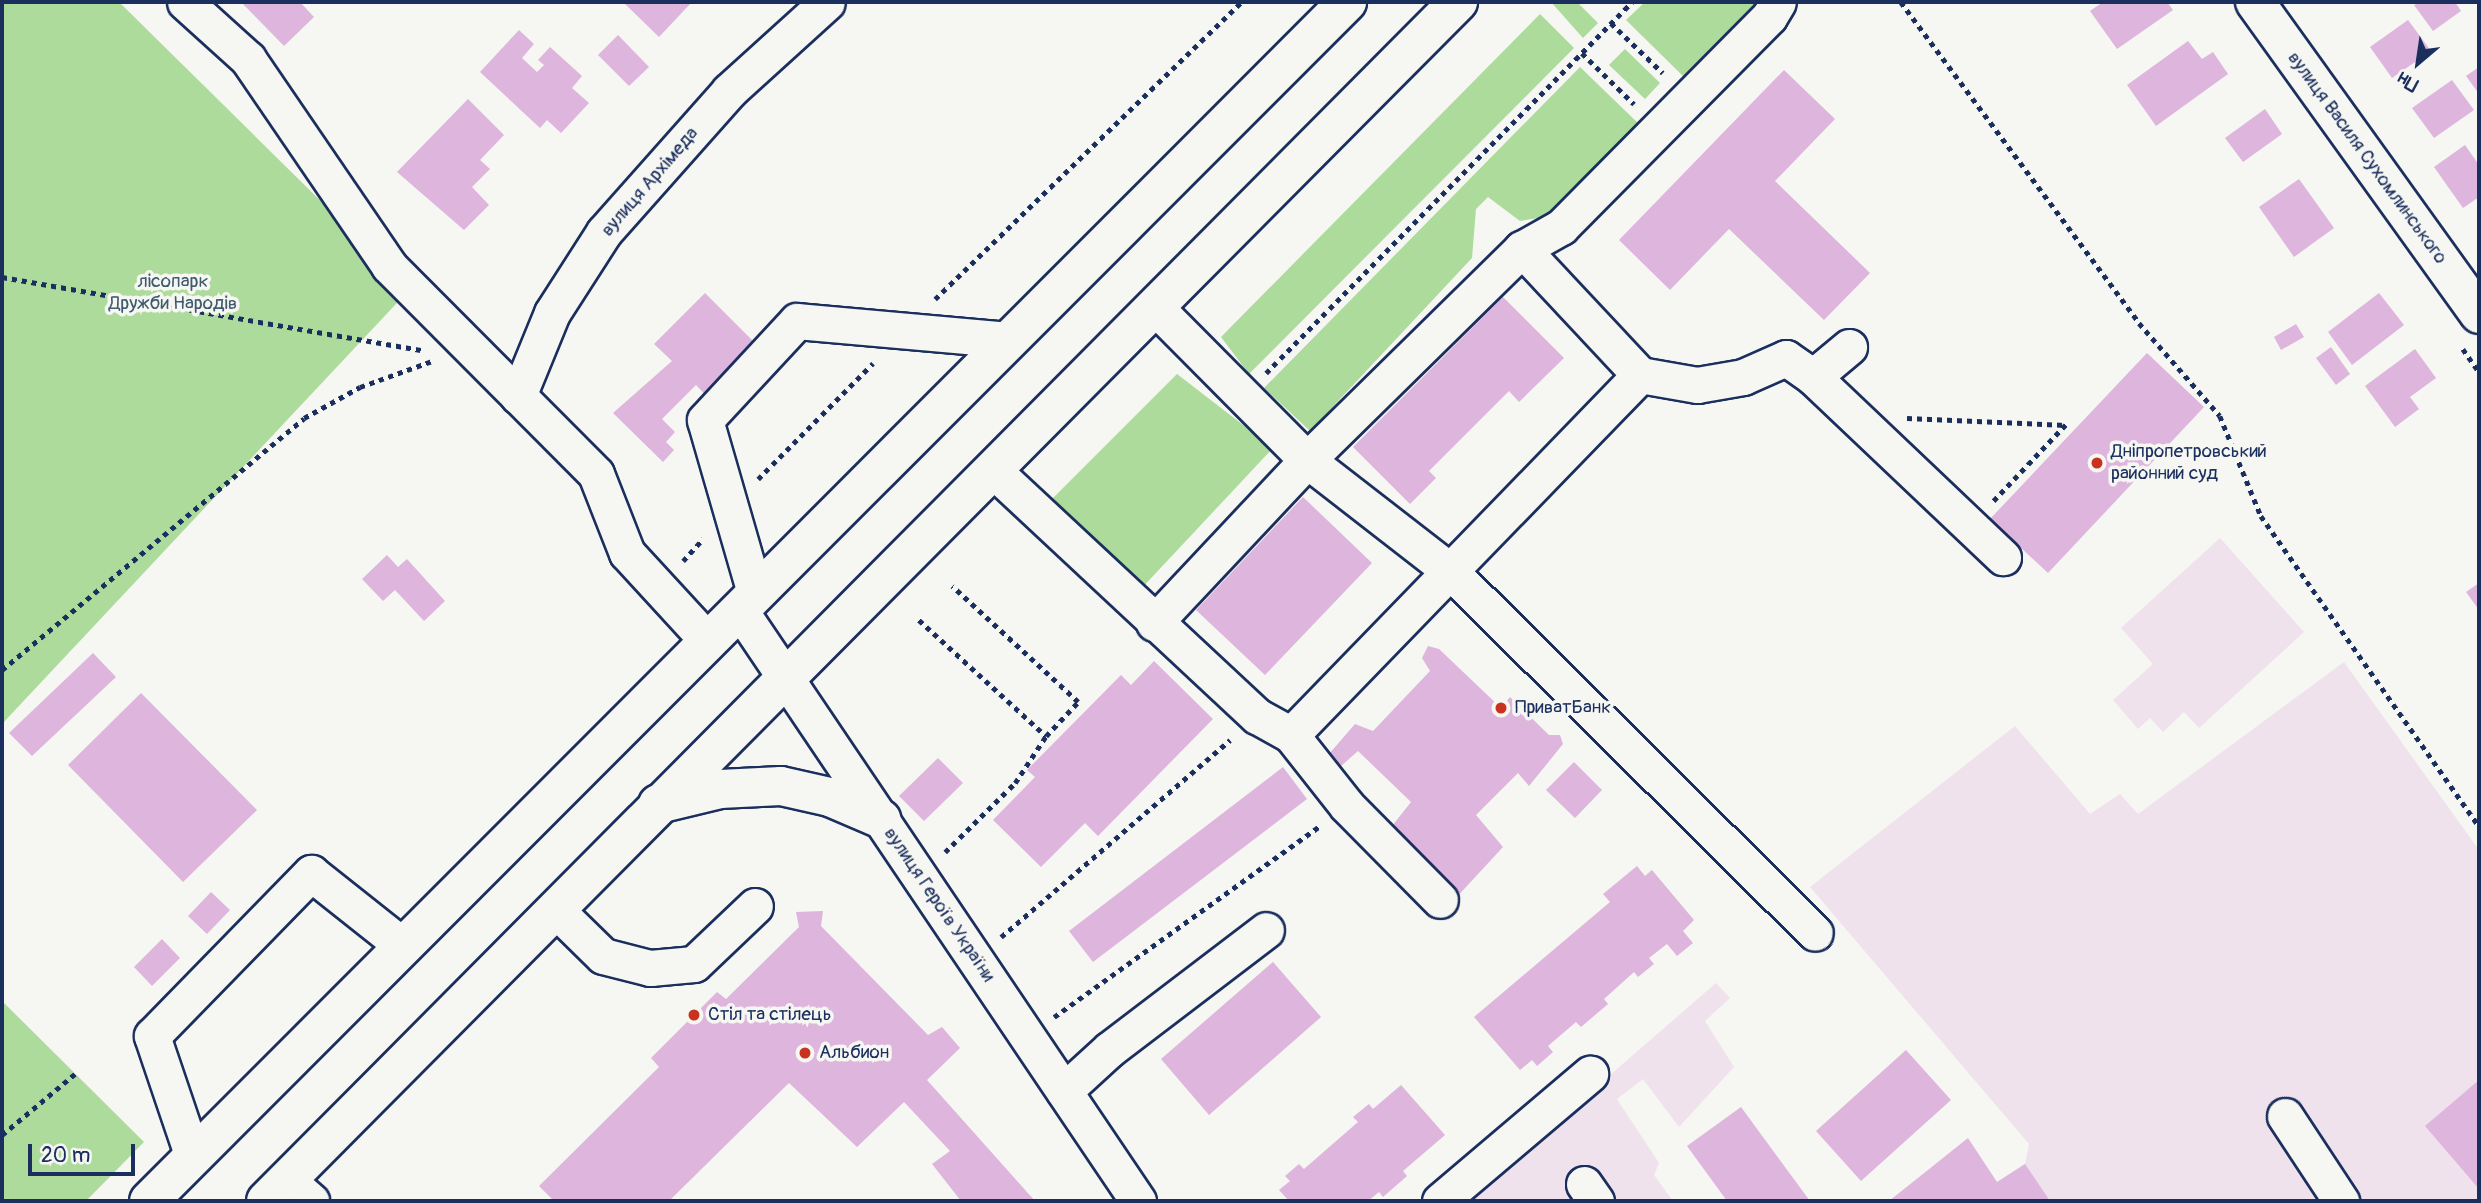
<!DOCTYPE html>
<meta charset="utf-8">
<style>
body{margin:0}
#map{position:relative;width:2481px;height:1203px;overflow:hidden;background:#f6f6f2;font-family:Pangolin,sans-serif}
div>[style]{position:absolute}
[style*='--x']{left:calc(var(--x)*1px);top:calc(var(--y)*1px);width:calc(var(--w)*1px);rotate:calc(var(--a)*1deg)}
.built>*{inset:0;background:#efe2ec}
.green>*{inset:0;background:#acdb9b}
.building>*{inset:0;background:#deb5dd}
.path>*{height:4.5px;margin-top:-2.25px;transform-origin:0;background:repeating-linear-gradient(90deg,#1b2f5e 0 5px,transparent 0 10px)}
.roads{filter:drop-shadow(2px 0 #1b2f5e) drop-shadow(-2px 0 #1b2f5e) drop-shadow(0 2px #1b2f5e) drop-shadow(0 -2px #1b2f5e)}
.minor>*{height:35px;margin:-17.5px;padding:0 17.5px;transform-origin:17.5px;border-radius:17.5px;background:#f6f6f2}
.major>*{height:38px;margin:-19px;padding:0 19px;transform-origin:19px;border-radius:19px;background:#f6f6f2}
.dots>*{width:19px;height:19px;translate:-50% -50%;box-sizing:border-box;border:4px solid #f6f6f2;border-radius:50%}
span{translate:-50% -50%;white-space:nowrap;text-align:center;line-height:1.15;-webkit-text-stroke:7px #f6f6f2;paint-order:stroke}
.street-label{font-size:19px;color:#1b2f5e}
.park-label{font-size:19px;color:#3f5a6d}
.poi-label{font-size:19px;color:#1b2f5e}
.left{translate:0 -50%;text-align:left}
.frame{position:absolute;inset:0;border:4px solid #1b2f5e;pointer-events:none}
.north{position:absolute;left:2383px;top:28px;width:70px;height:70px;-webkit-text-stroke:5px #f6f6f2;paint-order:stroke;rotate:209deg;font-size:19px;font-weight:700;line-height:28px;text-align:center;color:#1b2f5e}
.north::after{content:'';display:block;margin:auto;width:24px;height:32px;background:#1b2f5e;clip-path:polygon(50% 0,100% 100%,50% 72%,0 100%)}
.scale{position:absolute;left:28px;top:1144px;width:107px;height:32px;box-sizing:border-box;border:4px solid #1b2f5e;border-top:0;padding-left:9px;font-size:21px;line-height:24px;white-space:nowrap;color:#1b2f5e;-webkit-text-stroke:5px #f6f6f2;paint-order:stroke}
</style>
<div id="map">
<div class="built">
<i style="clip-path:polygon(2220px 538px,2304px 632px,2199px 728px,2184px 712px,2163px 732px,2150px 718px,2138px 729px,2113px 700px,2153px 664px,2121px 628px)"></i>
<i style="clip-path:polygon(2344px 662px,2479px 850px,2479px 1201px,1969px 1201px,2025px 1164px,2029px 1144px,1810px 887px,2015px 726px,2090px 814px,2120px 794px,2138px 814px)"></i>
<i style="clip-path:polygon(1716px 983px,1730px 998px,1705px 1021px,1734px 1067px,1679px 1127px,1643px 1079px,1617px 1099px,1659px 1163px,1654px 1175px,1673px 1201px,1465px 1201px)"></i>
</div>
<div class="green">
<i style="clip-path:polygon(2px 2px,119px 2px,410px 289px,2px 724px)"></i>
<i style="clip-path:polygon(1551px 2px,1577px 2px,1598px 23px,1583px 38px)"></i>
<i style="clip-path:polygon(1645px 2px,1762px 2px,1687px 80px,1626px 20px)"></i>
<i style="clip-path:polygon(1540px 14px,1574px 48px,1249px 374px,1221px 337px)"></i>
<i style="clip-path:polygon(1625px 49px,1660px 83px,1645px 99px,1609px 65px)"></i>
<i style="clip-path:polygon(1580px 67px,1642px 127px,1557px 215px,1520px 221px,1488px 197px,1476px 209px,1472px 258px,1310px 431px,1264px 388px)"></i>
<i style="clip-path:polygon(1177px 374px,1273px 448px,1139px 591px,1047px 504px)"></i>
<i style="clip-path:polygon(2px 1001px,144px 1142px,86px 1201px,2px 1201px)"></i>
</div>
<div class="building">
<i style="clip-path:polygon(241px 2px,300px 2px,314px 17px,284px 46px)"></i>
<i style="clip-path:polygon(623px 2px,692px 2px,659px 37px)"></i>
<i style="clip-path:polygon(2103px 2px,2167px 2px,2173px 10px,2117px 49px,2090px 11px)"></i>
<i style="clip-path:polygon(2420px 2px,2455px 2px,2461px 11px,2433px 31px,2414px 5px)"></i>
<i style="clip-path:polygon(2408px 20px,2431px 51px,2392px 78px,2370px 47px)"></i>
<i style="clip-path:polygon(519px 30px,534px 44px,522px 58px,537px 72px,544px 65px,538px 60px,550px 47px,582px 76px,572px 88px,589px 103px,561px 133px,547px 120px,540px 128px,480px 72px)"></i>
<i style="clip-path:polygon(618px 35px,649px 67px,629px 86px,598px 55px)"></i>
<i style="clip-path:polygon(2188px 41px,2202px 59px,2213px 52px,2228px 74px,2156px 126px,2127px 85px)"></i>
<i style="clip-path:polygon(2479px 67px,2479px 94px,2466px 76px)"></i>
<i style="clip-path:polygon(1784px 70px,1835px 119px,1775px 181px,1870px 273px,1824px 320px,1729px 229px,1670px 290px,1619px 240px)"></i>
<i style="clip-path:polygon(2452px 80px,2474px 110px,2434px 138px,2412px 108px)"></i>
<i style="clip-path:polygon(468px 99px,504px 135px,480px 160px,490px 169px,472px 187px,489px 205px,464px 230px,397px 172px)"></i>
<i style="clip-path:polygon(2265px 109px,2282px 134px,2243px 162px,2225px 138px)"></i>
<i style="clip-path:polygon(2465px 145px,2479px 165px,2479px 197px,2463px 208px,2434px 167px)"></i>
<i style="clip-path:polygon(2299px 179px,2334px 228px,2294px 257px,2259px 207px)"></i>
<i style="clip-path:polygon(705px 293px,765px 353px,714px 404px,696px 385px,662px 419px,675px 432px,666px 442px,674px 450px,663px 462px,613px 413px,672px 361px,654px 344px)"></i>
<i style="clip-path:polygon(2379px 293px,2404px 325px,2352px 365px,2328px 332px)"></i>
<i style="clip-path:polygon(1503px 297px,1564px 358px,1519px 402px,1509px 391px,1429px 471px,1436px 478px,1410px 504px,1353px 447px)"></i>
<i style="clip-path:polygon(2296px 324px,2304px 337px,2281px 350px,2274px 337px)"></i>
<i style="clip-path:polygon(2331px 347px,2350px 374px,2336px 385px,2316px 358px)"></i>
<i style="clip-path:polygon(2415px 349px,2436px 378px,2410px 397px,2419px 409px,2395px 427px,2365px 386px)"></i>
<i style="clip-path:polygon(2147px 353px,2204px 407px,2048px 573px,1990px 519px)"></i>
<i style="clip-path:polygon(1303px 497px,1372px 563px,1265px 675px,1196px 610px)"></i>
<i style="clip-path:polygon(387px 555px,398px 567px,407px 559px,445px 601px,424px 621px,395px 590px,383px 601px,362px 579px)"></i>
<i style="clip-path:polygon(2479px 583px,2479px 610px,2466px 592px)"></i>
<i style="clip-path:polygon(1428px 646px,1439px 649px,1501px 708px,1510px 697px,1549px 735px,1560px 735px,1563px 744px,1529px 786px,1518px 773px,1476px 815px,1503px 847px,1454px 900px,1428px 873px,1432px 867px,1392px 826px,1411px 802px,1358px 751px,1341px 766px,1331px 762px,1329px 754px,1355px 724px,1373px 731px,1430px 671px,1422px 658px)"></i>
<i style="clip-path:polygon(93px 653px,116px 677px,32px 756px,9px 733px)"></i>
<i style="clip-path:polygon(1154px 661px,1213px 719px,1098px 836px,1085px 823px,1041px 867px,993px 820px,1035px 777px,1027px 770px,1121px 675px,1131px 685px)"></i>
<i style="clip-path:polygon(141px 693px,257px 810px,183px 882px,68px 765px)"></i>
<i style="clip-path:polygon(938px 758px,963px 783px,924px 821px,899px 796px)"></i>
<i style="clip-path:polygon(1574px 762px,1602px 790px,1575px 818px,1546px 790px)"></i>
<i style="clip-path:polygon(1283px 767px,1307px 799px,1093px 962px,1069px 931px)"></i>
<i style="clip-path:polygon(1637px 866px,1645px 876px,1652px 870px,1694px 920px,1683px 931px,1693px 943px,1677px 956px,1667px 944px,1649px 958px,1654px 964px,1638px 977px,1634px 972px,1604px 999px,1608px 1004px,1581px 1027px,1576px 1022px,1548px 1046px,1553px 1052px,1537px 1066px,1532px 1060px,1520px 1070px,1474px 1017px,1610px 902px,1603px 894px)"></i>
<i style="clip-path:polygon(211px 892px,230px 910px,207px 934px,188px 916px)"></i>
<i style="clip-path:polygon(823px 911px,821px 926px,928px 1035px,942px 1027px,960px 1048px,927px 1080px,1035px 1201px,961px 1201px,932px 1164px,950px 1151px,904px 1102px,857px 1147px,789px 1083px,669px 1201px,554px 1201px,539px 1186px,659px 1067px,651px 1058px,717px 992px,726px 999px,799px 927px,796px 912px)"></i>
<i style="clip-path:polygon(162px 939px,180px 958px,152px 986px,134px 967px)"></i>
<i style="clip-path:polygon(1273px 962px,1321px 1017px,1209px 1115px,1161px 1059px)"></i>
<i style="clip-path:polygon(1906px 1050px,1951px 1100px,1861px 1181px,1816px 1131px)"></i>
<i style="clip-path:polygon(2479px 1080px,2479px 1189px,2425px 1126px)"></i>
<i style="clip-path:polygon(1401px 1085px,1445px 1135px,1403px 1171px,1407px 1176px,1383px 1197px,1379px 1192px,1368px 1201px,1289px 1201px,1279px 1190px,1290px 1181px,1285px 1176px,1299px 1164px,1304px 1169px,1358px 1122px,1353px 1117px,1369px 1104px,1373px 1109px)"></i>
<i style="clip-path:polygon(1741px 1107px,1810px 1201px,1727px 1201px,1687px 1146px)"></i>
<i style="clip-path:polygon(1968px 1138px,1997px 1182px,2025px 1164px,2050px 1201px,1889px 1201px)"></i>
</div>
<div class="path">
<i style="--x:1901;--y:2;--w:400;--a:53.4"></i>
<i style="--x:2139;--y:323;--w:123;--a:48.9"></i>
<i style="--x:2220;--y:416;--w:108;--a:67.7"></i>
<i style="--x:2261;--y:516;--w:379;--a:54.9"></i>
<i style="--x:1611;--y:23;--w:72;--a:43.9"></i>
<i style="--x:1582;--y:53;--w:73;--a:44.4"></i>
<i style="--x:2;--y:277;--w:428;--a:9.9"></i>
<i style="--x:935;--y:299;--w:427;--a:-44.1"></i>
<i style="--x:2463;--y:349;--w:28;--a:55"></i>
<i style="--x:1266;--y:373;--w:521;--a:-45.39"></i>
<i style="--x:1907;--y:418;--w:159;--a:2.5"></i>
<i style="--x:2066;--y:425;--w:106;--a:133.5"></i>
<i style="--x:758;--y:479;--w:163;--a:-45.2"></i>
<i style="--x:683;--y:561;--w:30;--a:-48"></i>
<i style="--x:919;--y:620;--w:172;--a:42.4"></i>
<i style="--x:1046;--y:736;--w:47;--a:-46.7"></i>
<i style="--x:1078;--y:702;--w:171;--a:-137.4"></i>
<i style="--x:2;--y:670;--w:393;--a:-39.8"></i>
<i style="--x:304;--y:418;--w:64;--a:-29"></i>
<i style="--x:360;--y:387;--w:77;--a:-19.9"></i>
<i style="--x:945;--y:852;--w:98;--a:-44.6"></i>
<i style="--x:1015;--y:783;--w:56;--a:-56.6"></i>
<i style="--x:1001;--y:937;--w:302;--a:-40.7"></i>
<i style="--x:1054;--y:1017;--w:327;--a:-35.7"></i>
<i style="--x:2;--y:1135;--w:97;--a:-40"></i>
</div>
<div class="roads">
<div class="minor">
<i style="--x:185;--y:2;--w:85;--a:42.1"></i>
<i style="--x:248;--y:59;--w:250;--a:55.7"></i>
<i style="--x:389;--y:266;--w:293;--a:45.1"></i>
<i style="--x:596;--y:474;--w:85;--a:68.6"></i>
<i style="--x:627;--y:553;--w:120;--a:47.4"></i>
<i style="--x:1155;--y:307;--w:216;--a:45.2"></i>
<i style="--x:1307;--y:460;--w:180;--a:37.8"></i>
<i style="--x:1449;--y:570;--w:515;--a:44.76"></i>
<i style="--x:1640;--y:375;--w:58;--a:10"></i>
<i style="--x:1697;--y:385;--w:47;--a:-9.9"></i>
<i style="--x:1743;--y:377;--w:47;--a:-23.8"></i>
<i style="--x:1786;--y:358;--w:33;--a:35"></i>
<i style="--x:1813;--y:377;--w:262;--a:43.5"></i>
<i style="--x:1813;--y:377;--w:47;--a:-39.8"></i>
<i style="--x:518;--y:396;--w:90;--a:-67.7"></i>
<i style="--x:552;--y:313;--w:96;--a:-57.3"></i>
<i style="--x:604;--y:232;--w:188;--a:-48.4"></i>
<i style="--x:729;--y:91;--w:132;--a:-42.2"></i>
<i style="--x:993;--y:470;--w:361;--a:43"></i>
<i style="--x:1257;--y:716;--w:39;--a:29"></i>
<i style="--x:1291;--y:735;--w:90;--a:51.7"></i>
<i style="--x:1347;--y:806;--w:132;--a:45.3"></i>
<i style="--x:755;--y:593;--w:180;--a:-106.1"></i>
<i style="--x:705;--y:420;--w:135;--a:-47.1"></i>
<i style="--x:797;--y:321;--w:212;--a:5.1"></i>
<i style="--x:739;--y:609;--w:714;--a:56.02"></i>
<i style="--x:1154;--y:623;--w:224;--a:-46.8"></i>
<i style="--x:1307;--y:460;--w:301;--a:-44.5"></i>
<i style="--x:1522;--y:249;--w:45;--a:-29.4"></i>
<i style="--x:1561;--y:227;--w:296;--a:-45.3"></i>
<i style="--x:1769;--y:17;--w:17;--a:-59"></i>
<i style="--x:1291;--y:735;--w:501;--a:-45.89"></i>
<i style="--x:1640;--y:375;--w:173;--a:-133.1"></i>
<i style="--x:555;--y:909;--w:67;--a:44.4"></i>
<i style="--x:603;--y:956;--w:49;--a:14.3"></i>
<i style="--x:650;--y:968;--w:44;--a:-5.2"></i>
<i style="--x:694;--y:964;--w:84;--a:-43.6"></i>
<i style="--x:1064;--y:1091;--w:62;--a:-42.4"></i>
<i style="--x:1110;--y:1049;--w:196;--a:-37.3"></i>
<i style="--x:2285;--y:1116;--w:102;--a:56.6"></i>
<i style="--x:193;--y:1157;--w:128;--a:-108.7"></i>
<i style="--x:152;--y:1036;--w:228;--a:-45.7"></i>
<i style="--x:311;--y:873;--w:117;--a:38.4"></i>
<i style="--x:287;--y:1180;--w:32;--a:41"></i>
<i style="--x:1584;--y:1184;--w:21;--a:55"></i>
<i style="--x:1440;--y:1201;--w:197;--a:-40.3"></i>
</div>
<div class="major">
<i style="--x:2255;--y:2;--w:384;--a:54.3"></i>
<i style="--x:658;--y:804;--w:64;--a:-13.6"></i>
<i style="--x:720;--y:789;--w:61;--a:-2.8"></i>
<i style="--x:781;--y:786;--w:50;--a:12.7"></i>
<i style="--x:830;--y:797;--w:56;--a:23.3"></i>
<i style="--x:149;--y:1201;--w:1695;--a:-45.02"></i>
<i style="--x:266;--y:1201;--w:1691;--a:-45.17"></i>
</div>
</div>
<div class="dots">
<i style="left:2097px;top:463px;background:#c8321e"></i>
<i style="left:1501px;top:708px;background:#c8321e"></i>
<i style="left:694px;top:1015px;background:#c8321e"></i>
<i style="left:805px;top:1053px;background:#c8321e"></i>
</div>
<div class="street-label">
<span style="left:2367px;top:158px;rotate:54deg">вулиця Василя Сухомлинського</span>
<span style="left:650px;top:182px;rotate:-49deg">вулиця Архімеда</span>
<span style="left:939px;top:905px;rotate:56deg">вулиця Героїв України</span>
</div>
<div class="park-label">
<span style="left:173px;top:293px">лісопарк<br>Дружби Народів</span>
</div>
<div class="poi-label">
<span class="left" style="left:2111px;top:463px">Дніпропетровський<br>районний суд</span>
<span class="left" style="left:1515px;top:708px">ПриватБанк</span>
<span class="left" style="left:708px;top:1015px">Стіл та стілець</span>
<span class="left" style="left:819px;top:1053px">Альбион</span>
</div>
<div class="frame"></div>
<div class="north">Пн</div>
<div class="scale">20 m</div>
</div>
